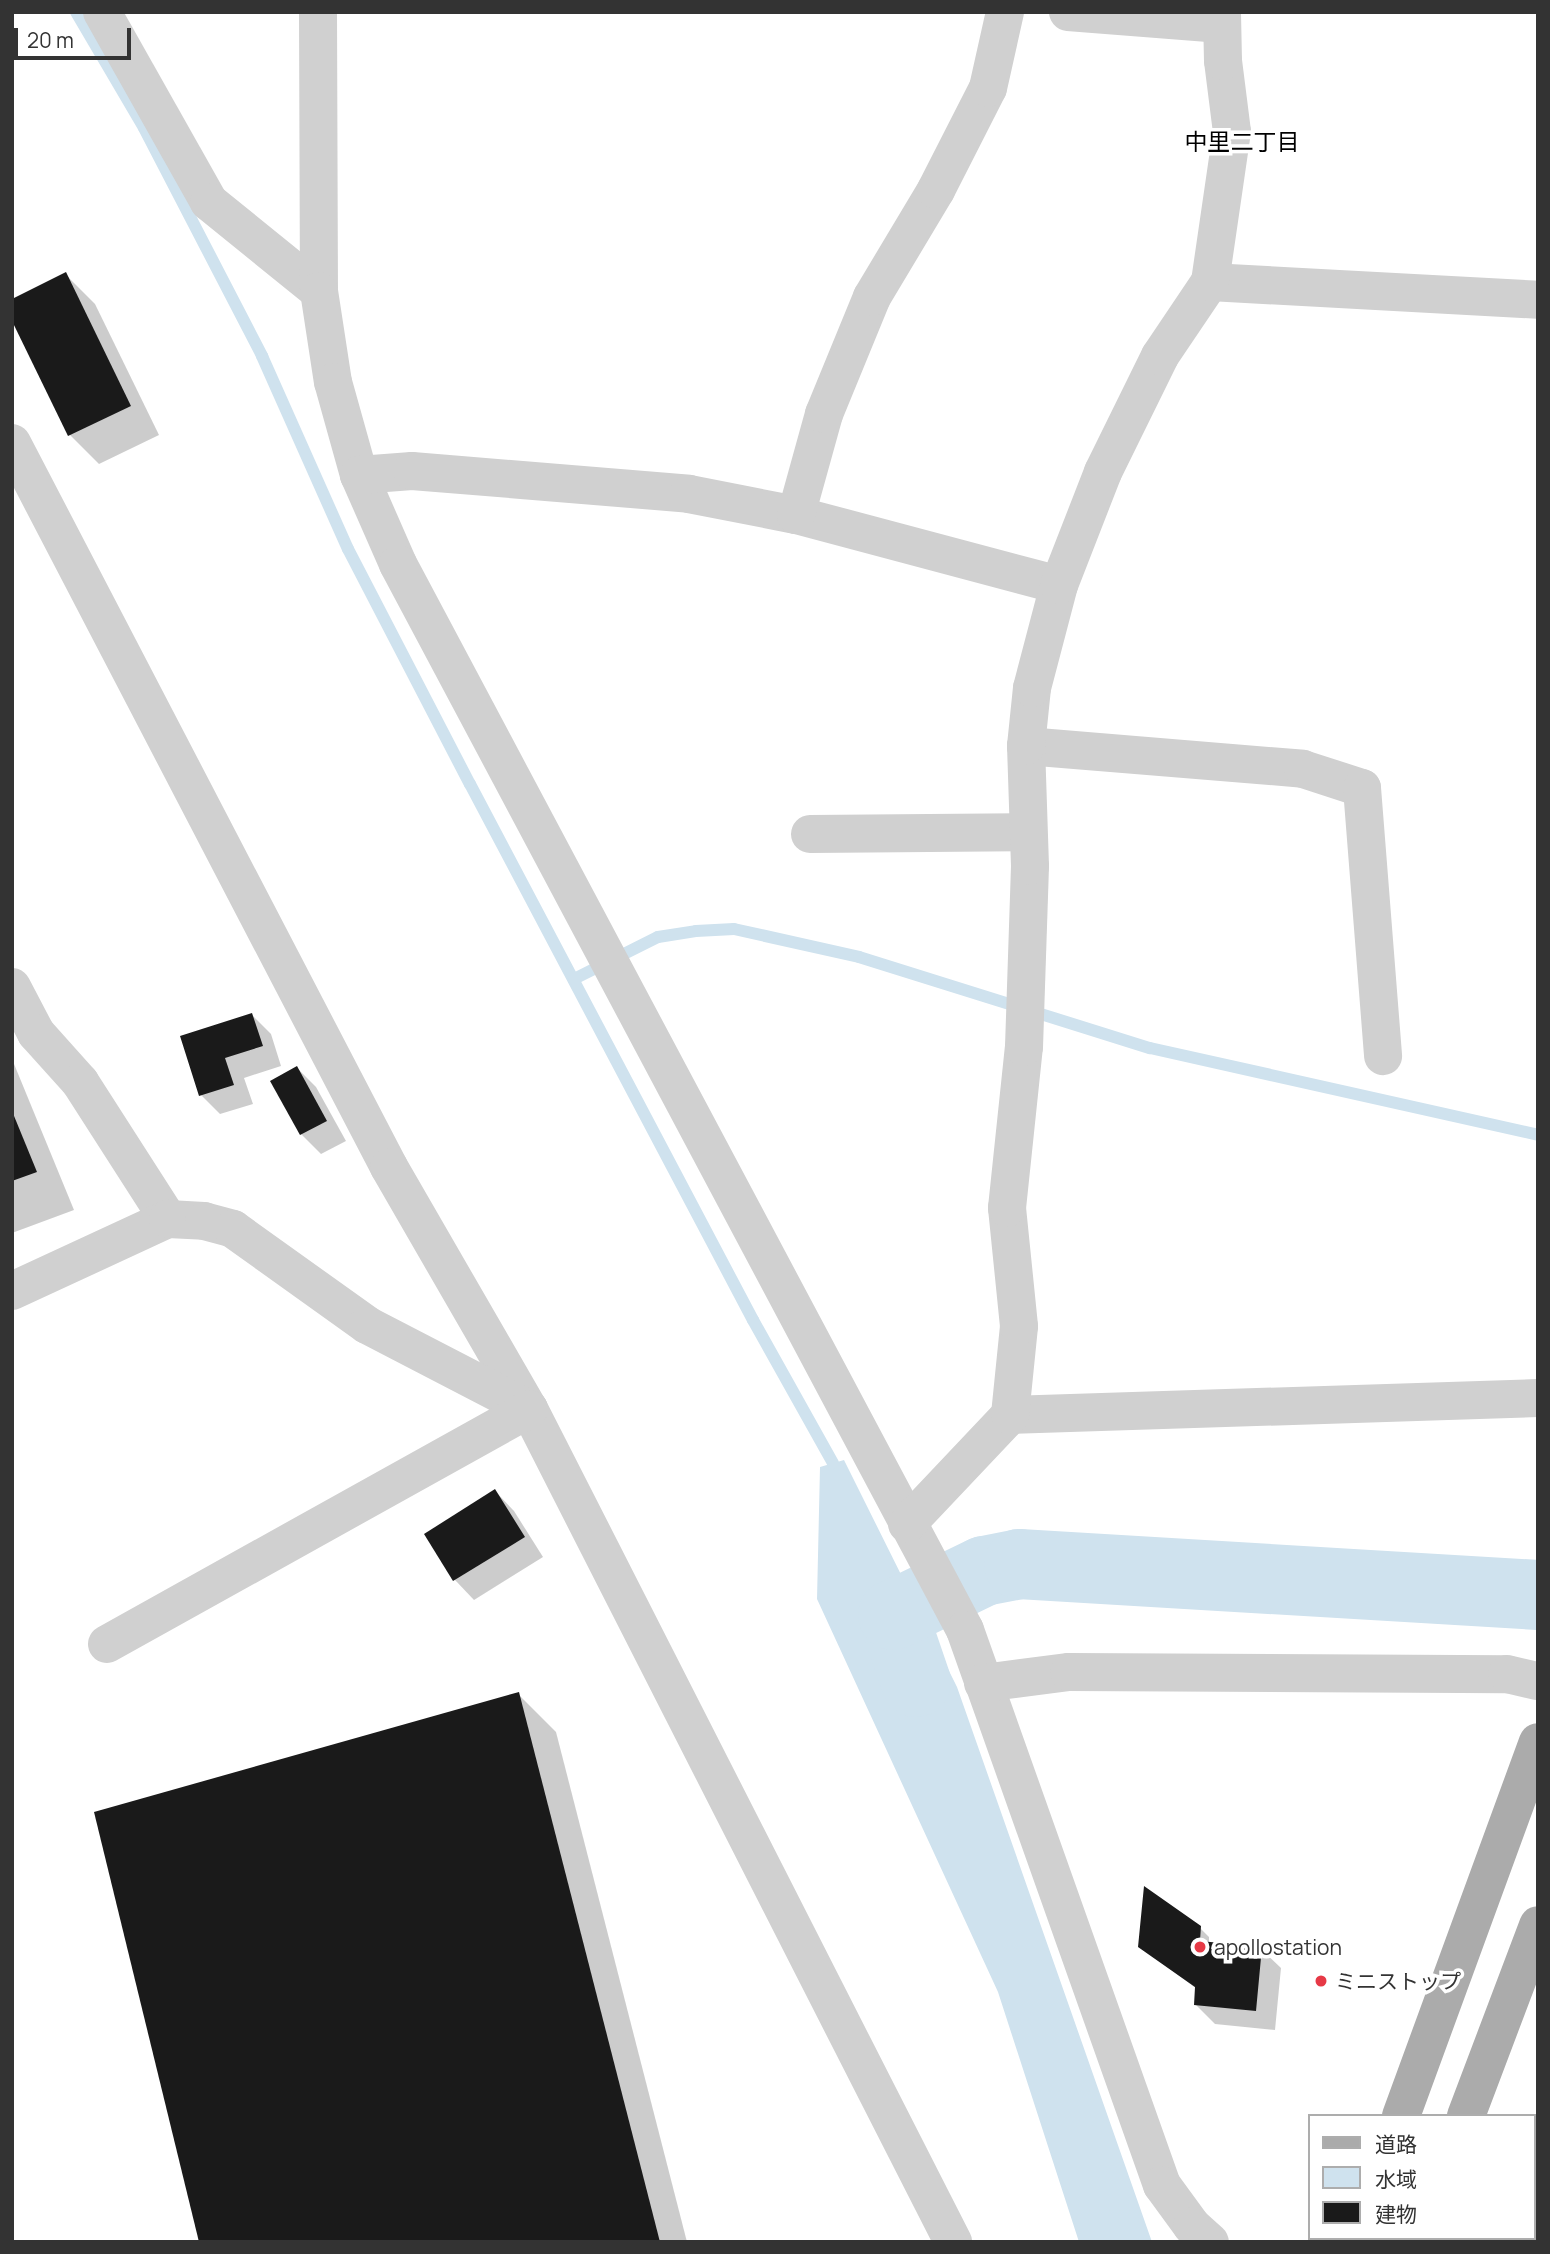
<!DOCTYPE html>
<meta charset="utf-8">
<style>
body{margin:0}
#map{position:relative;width:1550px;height:2254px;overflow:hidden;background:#fff;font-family:Manrope,"Noto Sans JP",sans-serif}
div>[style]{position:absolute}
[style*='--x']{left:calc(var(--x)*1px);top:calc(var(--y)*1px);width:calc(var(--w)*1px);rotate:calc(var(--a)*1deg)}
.water>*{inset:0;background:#cfe2ee}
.shadow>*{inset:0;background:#0003}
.stream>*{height:12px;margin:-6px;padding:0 6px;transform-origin:6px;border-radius:6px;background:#cfe2ee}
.river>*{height:70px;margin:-35px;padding:0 35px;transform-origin:35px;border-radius:35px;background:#cfe2ee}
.building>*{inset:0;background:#1a1a1a}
.minor>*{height:38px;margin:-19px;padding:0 19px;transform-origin:19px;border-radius:19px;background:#d0d0d0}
.major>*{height:38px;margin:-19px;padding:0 19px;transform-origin:19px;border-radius:19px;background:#ababab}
.dots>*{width:19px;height:19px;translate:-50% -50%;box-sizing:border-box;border:4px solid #fff;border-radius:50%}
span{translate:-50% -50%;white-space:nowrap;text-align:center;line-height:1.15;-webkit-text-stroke:7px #fff;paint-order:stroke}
.poi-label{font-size:21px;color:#333}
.left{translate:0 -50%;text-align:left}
.neighbourhood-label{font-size:23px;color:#000}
.frame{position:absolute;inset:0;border:14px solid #333;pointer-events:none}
.legend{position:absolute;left:1308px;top:2114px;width:228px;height:126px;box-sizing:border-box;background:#fff;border:2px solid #adadad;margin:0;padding:9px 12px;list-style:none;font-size:21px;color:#333}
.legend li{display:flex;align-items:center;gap:14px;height:35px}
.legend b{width:35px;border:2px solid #adadad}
.scale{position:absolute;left:14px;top:28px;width:117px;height:32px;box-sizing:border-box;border:4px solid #333;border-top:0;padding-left:9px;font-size:21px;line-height:24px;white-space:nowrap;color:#333;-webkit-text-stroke:5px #fff;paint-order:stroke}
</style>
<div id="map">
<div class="water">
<i style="clip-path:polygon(844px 1460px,957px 1687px,1152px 2242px,1079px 2242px,998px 1992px,817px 1599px,820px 1467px)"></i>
</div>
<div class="shadow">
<i style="clip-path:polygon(66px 275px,95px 304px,159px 435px,99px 464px,70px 435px)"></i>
<i style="clip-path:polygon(252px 1015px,271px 1034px,281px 1066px,244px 1078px,253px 1104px,220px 1114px,201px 1095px)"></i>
<i style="clip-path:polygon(12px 1059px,74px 1210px,12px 1233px)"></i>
<i style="clip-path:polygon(297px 1068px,316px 1087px,346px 1141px,321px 1154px,301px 1134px,272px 1081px)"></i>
<i style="clip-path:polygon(495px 1491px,514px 1511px,543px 1557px,474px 1600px,455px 1580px,426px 1534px)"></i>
<i style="clip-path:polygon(518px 1694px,556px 1732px,687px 2242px,201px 2242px)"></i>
<i style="clip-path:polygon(1200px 1928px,1209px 1937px,1209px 1944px,1261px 1949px,1281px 1968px,1275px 2030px,1215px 2024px,1195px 2004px,1197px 1989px,1139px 1946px)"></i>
</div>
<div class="stream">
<i style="--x:76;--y:12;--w:134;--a:59.6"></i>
<i style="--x:144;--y:128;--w:257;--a:62.6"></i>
<i style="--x:262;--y:356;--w:211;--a:66"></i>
<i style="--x:348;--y:549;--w:265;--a:62.6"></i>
<i style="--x:470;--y:784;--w:606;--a:62.17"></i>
<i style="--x:753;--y:1320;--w:164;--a:60.8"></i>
<i style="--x:574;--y:979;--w:94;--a:-26.6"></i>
<i style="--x:658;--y:937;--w:38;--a:-9"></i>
<i style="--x:696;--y:931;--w:38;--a:-3"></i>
<i style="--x:734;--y:929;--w:128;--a:12.6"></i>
<i style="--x:859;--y:957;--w:305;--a:17.4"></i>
<i style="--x:1150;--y:1048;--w:398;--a:12.6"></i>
</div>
<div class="river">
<i style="--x:916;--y:1682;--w:71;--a:-108.9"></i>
<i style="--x:893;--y:1615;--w:101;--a:-25.8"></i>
<i style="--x:984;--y:1571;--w:36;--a:-11"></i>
<i style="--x:1019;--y:1564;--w:520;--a:3.42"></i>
</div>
<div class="building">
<i style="clip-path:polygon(66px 272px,131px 406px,68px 436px,12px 321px,12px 299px)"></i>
<i style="clip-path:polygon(252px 1013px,263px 1046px,225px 1058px,234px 1085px,199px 1096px,180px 1036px)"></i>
<i style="clip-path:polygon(297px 1066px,327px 1121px,300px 1135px,270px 1081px)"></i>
<i style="clip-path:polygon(12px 1111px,37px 1172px,12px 1181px)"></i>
<i style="clip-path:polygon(495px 1489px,525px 1537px,453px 1581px,424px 1534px)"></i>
<i style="clip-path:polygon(519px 1692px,660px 2242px,199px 2242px,94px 1812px)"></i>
<i style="clip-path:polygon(1144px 1886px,1201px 1926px,1200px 1941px,1262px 1947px,1256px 2011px,1194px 2005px,1195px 1987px,1138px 1947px)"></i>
</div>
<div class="minor">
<i style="--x:102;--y:12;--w:218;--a:60.6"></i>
<i style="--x:209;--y:202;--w:141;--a:39"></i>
<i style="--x:318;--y:12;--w:279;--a:89.8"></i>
<i style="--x:319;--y:291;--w:92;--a:81.3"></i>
<i style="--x:333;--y:382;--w:97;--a:74.4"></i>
<i style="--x:359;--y:475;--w:97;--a:66.3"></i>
<i style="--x:398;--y:564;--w:1207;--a:61.99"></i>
<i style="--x:965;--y:1630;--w:589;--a:70.46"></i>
<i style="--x:1162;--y:2185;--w:51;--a:53.8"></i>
<i style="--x:1192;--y:2226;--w:24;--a:42"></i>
<i style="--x:1068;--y:12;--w:154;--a:4.5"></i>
<i style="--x:1210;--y:282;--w:328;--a:3.1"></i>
<i style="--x:12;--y:443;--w:816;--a:62.49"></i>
<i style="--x:389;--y:1167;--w:280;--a:60"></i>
<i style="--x:529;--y:1409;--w:935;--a:63.02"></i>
<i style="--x:359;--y:475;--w:53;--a:-4.3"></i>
<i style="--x:412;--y:471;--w:278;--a:4.7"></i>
<i style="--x:689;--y:494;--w:109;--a:11.1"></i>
<i style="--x:796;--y:515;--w:272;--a:14.9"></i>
<i style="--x:796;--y:515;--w:105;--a:-74.5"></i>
<i style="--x:824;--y:414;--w:126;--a:-67.7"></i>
<i style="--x:872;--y:297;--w:125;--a:-59.1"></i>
<i style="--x:936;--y:190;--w:114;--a:-63"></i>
<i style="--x:988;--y:88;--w:78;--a:-77.4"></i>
<i style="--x:1026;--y:746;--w:278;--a:4.7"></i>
<i style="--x:1303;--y:769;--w:62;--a:17.9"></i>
<i style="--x:1362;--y:788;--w:269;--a:85.5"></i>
<i style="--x:810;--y:834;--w:218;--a:-0.5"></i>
<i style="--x:12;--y:987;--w:52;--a:62.4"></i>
<i style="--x:36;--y:1033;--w:66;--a:48.1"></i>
<i style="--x:80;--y:1082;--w:163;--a:57.3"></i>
<i style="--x:12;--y:1291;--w:172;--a:-24.8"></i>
<i style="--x:168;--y:1219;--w:36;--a:3"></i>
<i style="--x:204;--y:1221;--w:30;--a:15"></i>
<i style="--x:233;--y:1229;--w:165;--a:35.6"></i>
<i style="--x:367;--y:1325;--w:182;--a:27.4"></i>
<i style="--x:1010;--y:1415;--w:528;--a:-1.84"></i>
<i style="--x:907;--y:1524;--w:150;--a:-46.6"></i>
<i style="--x:1010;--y:1415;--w:89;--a:-84.2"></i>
<i style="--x:1019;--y:1326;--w:119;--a:-95.8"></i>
<i style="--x:1007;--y:1208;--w:162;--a:-84"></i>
<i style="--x:1024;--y:1047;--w:181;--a:-88.1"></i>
<i style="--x:1030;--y:866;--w:120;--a:-91.9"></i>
<i style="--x:1026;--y:746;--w:58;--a:-84.1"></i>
<i style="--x:1032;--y:688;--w:106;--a:-75.3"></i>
<i style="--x:1059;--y:585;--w:121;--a:-68.7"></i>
<i style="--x:1103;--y:472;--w:129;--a:-63.8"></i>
<i style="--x:1160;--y:356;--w:89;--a:-56"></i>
<i style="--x:1210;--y:282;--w:152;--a:-81.7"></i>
<i style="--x:1232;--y:132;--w:72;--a:-97.2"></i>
<i style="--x:1223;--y:61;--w:49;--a:-91.2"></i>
<i style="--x:107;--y:1644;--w:483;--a:-29.1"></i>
<i style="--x:983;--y:1683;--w:87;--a:-7.3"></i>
<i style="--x:1069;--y:1672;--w:438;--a:0.3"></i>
<i style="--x:1507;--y:1674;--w:32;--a:13"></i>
</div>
<div class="major">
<i style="--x:1401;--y:2116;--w:398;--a:-69.9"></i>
<i style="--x:1466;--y:2116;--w:204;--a:-69.3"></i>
<i style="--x:1353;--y:2242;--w:4;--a:-63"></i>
<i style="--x:1419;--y:2242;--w:4;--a:-76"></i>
</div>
<div class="dots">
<i style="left:1200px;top:1947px;background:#e63946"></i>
<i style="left:1321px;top:1981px;background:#e63946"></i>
</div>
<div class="poi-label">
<span class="left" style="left:1214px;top:1947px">apollostation</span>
<span class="left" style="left:1335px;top:1981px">ミニストップ</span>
</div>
<div class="neighbourhood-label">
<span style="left:1242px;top:141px">中里二丁目</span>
</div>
<div class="frame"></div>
<ul class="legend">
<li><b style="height:9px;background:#ababab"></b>道路</li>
<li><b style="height:19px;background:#cfe2ee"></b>水域</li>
<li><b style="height:19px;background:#1a1a1a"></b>建物</li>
</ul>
<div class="scale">20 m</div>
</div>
